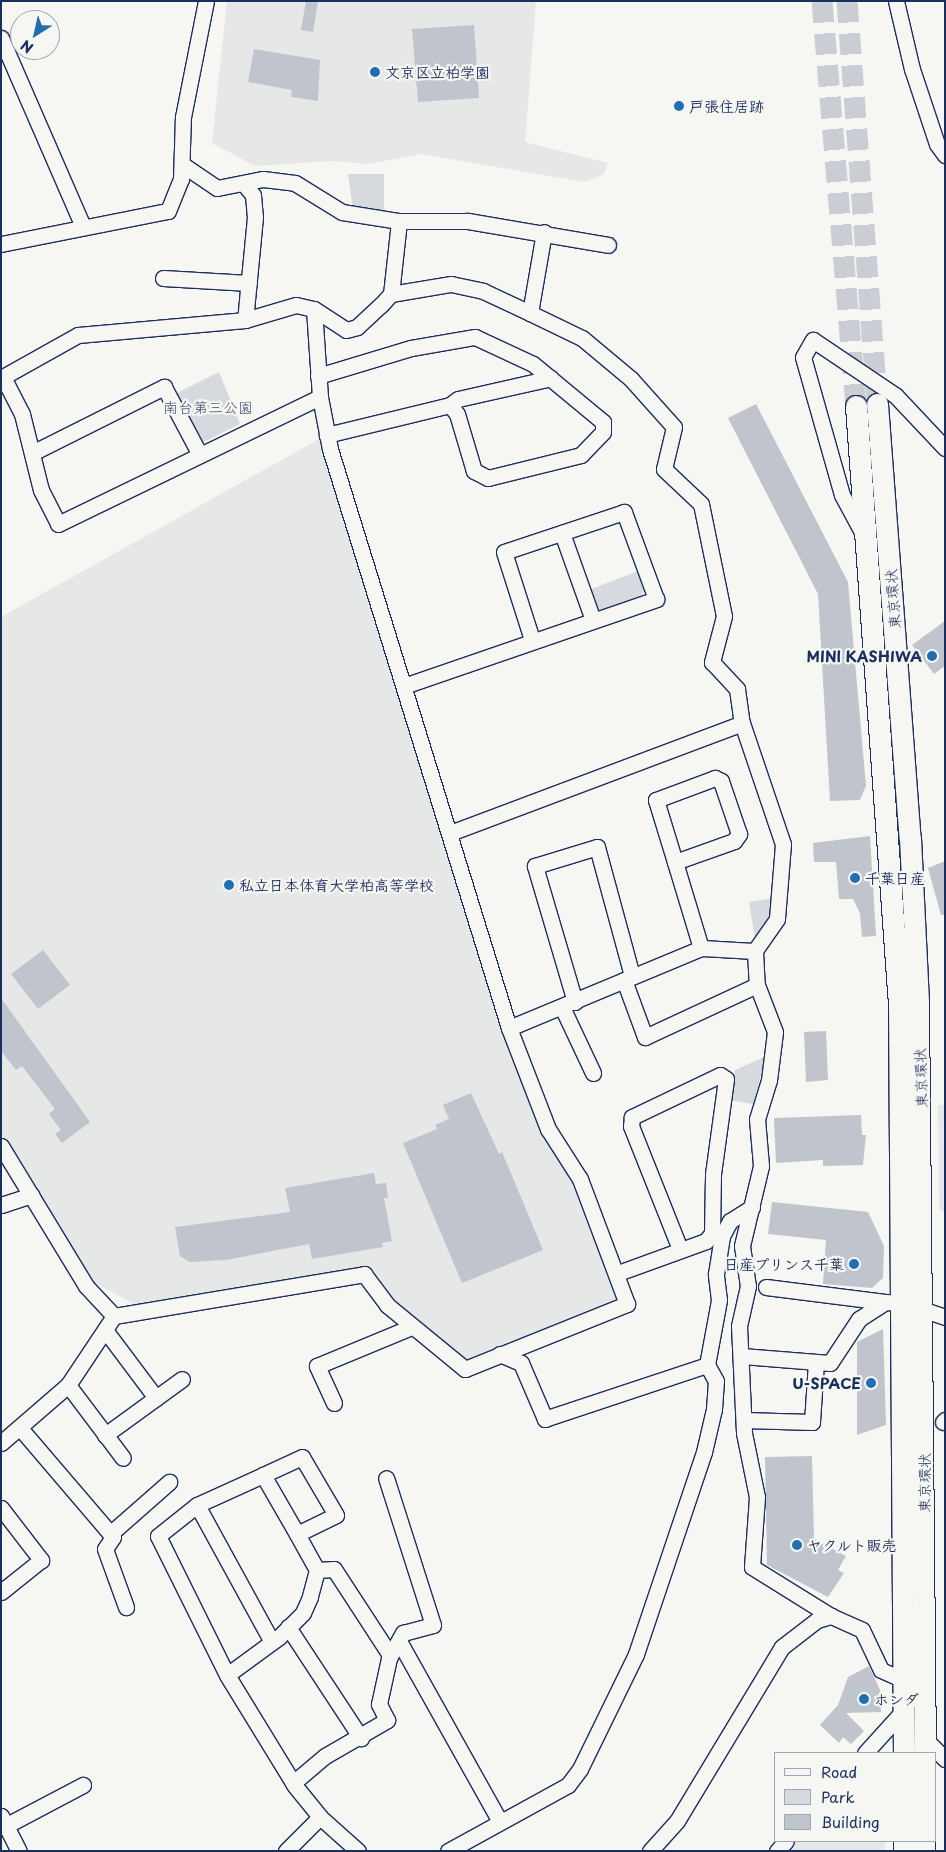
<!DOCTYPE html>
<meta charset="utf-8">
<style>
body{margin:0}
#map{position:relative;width:946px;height:1852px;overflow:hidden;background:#f6f6f2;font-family:"Playpen Sans","Klee One",sans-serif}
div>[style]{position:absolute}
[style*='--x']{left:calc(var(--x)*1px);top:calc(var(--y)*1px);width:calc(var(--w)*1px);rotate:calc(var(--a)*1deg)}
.built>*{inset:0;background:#e6e7e7}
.green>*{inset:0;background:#d6d9dd}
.building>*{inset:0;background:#c0c4cd}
.highway-tunnel>*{height:21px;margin-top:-10.5px;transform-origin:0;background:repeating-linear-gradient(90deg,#caced4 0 21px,transparent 0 32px)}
.roads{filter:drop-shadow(1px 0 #1b2f5e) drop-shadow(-1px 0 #1b2f5e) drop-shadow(0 1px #1b2f5e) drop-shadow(0 -1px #1b2f5e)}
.minor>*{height:15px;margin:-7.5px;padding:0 7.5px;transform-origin:7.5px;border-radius:7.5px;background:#f6f6f2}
.highway>*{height:21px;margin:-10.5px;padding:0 10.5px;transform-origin:10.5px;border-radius:10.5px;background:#f6f6f2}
.dots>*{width:14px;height:14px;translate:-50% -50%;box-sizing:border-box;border:2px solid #f6f6f2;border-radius:50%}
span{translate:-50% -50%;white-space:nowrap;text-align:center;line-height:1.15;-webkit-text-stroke:4.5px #f6f6f2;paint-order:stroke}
.poi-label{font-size:15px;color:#1b2f5e;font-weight:700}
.left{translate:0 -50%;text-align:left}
.right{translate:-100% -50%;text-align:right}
.park-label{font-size:15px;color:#405177}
.street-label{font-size:15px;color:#1b2f5e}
.frame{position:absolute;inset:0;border:2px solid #1b2f5e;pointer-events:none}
.legend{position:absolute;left:774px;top:1752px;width:162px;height:90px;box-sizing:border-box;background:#f6f6f2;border:1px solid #9ea6b7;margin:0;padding:6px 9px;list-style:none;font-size:15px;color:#1b2f5e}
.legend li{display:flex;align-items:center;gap:10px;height:25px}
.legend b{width:25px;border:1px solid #9ea6b7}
.north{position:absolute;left:10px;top:10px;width:50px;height:50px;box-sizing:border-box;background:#f6f6f2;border:1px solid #9ea6b7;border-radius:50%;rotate:215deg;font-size:14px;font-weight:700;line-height:20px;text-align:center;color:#1b2f5e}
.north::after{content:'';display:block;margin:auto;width:18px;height:22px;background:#1f6fb2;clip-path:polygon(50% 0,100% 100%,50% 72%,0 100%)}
</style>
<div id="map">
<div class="built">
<i style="clip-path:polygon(227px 1px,536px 1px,525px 142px,608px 163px,604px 174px,585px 182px,420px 154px,369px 164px,332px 161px,255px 166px,212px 143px)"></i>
<i style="clip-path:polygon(321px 438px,504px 1030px,577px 1186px,620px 1296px,617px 1304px,466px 1362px,392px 1301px,366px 1270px,138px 1306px,89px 1280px,1px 1133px,1px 617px)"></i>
<i style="clip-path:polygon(938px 1105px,945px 1105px,945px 1211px,939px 1211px)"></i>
<i style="clip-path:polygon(885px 1841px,885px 1851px,793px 1851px,792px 1842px)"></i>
</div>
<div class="green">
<i style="clip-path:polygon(348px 174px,384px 174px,384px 213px,353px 209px)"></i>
<i style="clip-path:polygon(219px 372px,240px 424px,204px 442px,199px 440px,175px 394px)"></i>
<i style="clip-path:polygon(638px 571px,645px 590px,641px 596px,601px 611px,595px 607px,589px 590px)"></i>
<i style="clip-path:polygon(775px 898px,772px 915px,755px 938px,749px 902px)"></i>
<i style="clip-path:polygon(766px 1056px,753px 1104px,729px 1100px,735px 1070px)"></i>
</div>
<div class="building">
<i style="clip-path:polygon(306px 1px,318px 1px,313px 32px,301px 30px)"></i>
<i style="clip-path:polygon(474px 25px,479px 98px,418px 102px,412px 29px)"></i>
<i style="clip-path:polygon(254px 49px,320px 60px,318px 101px,291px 97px,292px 90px,248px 82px)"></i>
<i style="clip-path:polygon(756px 404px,848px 582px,866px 786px,860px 800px,830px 801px,818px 594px,728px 418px)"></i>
<i style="clip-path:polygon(945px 621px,945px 666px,934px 674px,912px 645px)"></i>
<i style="clip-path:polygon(870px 836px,876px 936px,862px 937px,860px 913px,853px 899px,839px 899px,836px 862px,814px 862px,813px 843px)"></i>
<i style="clip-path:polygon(945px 861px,945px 915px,941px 915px,928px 868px)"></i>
<i style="clip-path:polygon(43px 950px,70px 985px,38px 1009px,11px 974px)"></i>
<i style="clip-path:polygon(1px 998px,90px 1122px,62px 1143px,55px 1134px,61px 1130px,49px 1114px,55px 1109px,22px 1066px,16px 1070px,1px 1051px)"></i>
<i style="clip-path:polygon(826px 1031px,828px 1080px,806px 1082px,804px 1032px)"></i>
<i style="clip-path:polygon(471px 1093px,499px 1154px,502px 1152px,543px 1250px,462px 1283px,403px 1143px,437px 1129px,435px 1125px,449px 1119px,443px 1105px)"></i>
<i style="clip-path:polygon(861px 1115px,862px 1135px,866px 1135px,863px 1165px,823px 1166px,823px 1160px,776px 1163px,774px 1118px)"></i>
<i style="clip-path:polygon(374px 1173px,376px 1184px,386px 1183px,388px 1198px,384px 1198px,392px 1241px,382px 1243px,383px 1247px,312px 1259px,309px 1244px,226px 1260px,190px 1262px,180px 1256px,175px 1227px,290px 1212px,285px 1188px)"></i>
<i style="clip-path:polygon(772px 1202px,868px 1212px,884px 1246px,883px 1278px,872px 1288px,823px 1284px,826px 1240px,768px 1234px)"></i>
<i style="clip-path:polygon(883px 1329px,886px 1425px,857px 1435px,857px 1342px)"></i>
<i style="clip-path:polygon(812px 1456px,814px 1539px,846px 1556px,838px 1570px,844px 1573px,828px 1597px,767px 1565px,765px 1457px)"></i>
<i style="clip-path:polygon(869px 1666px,880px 1690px,881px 1712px,846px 1713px,864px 1731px,851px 1744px,843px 1737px,839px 1743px,820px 1725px,838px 1705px,848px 1677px)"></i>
</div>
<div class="highway-tunnel">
<i style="--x:822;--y:1;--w:406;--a:85.2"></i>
<i style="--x:847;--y:1;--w:404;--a:85.7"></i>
</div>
<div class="roads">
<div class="minor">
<i style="--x:896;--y:1;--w:70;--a:76.8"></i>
<i style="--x:912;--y:69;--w:79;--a:71.6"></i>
<i style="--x:937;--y:144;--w:14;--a:54"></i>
<i style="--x:1;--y:38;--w:206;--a:66.5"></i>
<i style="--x:183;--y:165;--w:41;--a:34.1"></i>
<i style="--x:217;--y:188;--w:47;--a:-11.1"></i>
<i style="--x:263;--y:179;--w:32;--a:7"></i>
<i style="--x:295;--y:183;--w:55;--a:31.7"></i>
<i style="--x:342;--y:212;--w:58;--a:9"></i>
<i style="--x:399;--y:221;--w:69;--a:0"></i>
<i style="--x:468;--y:221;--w:142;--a:9.7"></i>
<i style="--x:244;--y:184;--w:14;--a:51"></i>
<i style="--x:253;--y:195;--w:22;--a:85"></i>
<i style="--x:255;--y:217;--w:103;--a:95.5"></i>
<i style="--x:1;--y:244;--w:170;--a:-11.2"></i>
<i style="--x:168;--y:211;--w:35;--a:-68"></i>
<i style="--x:181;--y:179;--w:62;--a:-88.2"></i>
<i style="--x:183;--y:117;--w:118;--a:-78.8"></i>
<i style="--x:163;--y:278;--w:86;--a:3.3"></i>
<i style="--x:391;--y:294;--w:61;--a:-9.5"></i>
<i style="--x:451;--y:284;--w:33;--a:12"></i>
<i style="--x:483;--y:291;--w:52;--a:25.1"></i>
<i style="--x:530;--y:313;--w:58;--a:25.7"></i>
<i style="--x:582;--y:338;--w:64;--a:39.9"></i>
<i style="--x:631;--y:379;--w:64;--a:48.1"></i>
<i style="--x:674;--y:427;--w:43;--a:103.4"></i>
<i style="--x:664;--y:469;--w:51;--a:43.4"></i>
<i style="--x:701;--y:504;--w:114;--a:78.4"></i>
<i style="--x:724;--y:616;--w:48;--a:104.6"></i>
<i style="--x:712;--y:662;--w:37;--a:47"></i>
<i style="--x:737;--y:689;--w:34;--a:82"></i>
<i style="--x:742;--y:723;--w:128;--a:71.3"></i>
<i style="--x:783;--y:844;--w:75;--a:94.6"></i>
<i style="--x:777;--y:919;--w:39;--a:125"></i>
<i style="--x:755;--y:951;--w:34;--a:87"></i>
<i style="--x:757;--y:985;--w:50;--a:69"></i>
<i style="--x:775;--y:1032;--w:48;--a:97.1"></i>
<i style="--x:769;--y:1080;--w:41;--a:107.1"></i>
<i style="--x:757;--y:1119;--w:47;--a:85.1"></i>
<i style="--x:761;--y:1166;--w:82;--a:103.4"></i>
<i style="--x:742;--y:1246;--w:40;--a:81.5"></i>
<i style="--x:748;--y:1286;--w:41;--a:102.7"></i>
<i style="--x:739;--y:1326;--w:107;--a:87.3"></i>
<i style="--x:744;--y:1433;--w:65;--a:78.5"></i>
<i style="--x:757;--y:1497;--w:70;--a:94.1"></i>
<i style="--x:752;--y:1567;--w:93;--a:31.8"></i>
<i style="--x:831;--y:1616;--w:34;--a:24"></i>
<i style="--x:862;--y:1630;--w:44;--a:64.6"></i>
<i style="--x:881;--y:1670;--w:24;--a:24"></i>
<i style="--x:530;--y:313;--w:82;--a:-80.2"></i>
<i style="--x:318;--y:376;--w:97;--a:-16.8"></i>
<i style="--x:411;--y:348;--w:65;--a:-9.8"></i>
<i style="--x:475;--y:337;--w:64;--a:25"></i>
<i style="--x:533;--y:364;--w:91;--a:39.6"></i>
<i style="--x:603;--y:422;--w:10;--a:90"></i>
<i style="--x:603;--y:432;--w:32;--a:134"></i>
<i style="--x:581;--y:455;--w:96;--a:166.1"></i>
<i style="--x:488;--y:478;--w:16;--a:-153"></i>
<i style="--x:474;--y:471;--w:59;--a:-106.6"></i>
<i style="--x:457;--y:414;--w:11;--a:-128"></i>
<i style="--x:450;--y:405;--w:127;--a:166.3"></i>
<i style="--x:3;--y:377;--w:42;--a:62.8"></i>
<i style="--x:22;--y:414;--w:78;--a:76"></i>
<i style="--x:41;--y:490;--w:38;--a:63"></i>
<i style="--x:58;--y:524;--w:291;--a:-25.9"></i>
<i style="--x:1;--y:378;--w:88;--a:-29.2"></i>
<i style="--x:78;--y:335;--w:168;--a:-5.1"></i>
<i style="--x:245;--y:320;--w:53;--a:-16.4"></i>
<i style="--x:296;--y:305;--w:18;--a:13"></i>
<i style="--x:450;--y:405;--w:10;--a:-37"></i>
<i style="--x:458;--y:399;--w:95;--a:-12.7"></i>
<i style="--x:32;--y:453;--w:148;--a:-26.6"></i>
<i style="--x:164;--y:387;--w:75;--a:62.1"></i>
<i style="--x:562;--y:533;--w:92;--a:70.4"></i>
<i style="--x:863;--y:534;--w:44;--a:-118.3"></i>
<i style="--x:842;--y:495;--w:143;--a:-105.8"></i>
<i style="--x:803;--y:357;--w:20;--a:-60"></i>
<i style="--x:813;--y:340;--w:99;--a:33.9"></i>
<i style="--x:895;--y:395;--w:73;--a:46.7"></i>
<i style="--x:404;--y:686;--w:267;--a:-19"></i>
<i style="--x:656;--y:599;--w:93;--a:-110.2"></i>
<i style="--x:624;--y:512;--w:126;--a:161.6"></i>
<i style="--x:504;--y:552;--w:92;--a:72.3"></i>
<i style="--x:450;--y:833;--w:312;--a:-20.6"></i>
<i style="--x:675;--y:862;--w:63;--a:-19.6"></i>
<i style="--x:734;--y:841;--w:9;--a:-54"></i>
<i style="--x:739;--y:834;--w:56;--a:-108.8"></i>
<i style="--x:721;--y:781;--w:7;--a:-153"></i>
<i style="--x:715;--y:778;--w:63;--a:159.6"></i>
<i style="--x:656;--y:800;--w:65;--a:73"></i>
<i style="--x:675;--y:862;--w:90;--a:73.2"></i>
<i style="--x:624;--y:980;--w:61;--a:69.8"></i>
<i style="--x:645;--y:1037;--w:123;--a:-24.9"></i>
<i style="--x:575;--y:1002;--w:142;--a:-106.4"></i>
<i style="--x:535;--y:866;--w:65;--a:-17"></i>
<i style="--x:597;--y:847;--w:134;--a:74.8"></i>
<i style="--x:562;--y:1007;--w:73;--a:64.8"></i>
<i style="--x:509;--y:1028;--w:208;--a:-22.6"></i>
<i style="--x:701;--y:948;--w:54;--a:3.2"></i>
<i style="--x:1;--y:1146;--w:164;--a:58.7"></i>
<i style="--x:86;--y:1286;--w:41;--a:47"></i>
<i style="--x:1;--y:1205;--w:32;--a:-18"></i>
<i style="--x:618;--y:1273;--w:94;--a:-20"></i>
<i style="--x:706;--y:1241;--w:10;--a:-53"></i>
<i style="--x:712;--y:1233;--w:59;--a:-89"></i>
<i style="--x:713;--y:1174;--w:96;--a:-82.2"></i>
<i style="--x:726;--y:1079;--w:7;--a:-146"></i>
<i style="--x:720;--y:1075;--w:98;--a:154.5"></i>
<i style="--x:632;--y:1117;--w:9;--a:96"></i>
<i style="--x:631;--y:1126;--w:132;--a:68.3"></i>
<i style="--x:766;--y:1287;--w:120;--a:7.2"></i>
<i style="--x:105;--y:1330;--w:85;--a:53.1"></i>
<i style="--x:742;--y:1356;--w:88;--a:4.5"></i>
<i style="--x:830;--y:1363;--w:53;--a:-56.6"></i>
<i style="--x:859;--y:1319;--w:31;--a:-33"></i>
<i style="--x:885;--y:1302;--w:19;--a:3"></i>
<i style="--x:904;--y:1303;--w:43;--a:18.9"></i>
<i style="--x:707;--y:1365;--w:66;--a:-79.5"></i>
<i style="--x:719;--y:1300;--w:26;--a:-97"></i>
<i style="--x:716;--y:1274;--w:38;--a:-81"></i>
<i style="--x:722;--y:1236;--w:17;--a:-62"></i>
<i style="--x:730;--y:1221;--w:26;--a:-32"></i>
<i style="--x:68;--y:1385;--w:91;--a:53"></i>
<i style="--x:334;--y:1403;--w:41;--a:-114.7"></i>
<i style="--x:317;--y:1366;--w:102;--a:-22.5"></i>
<i style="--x:744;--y:1420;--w:68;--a:1.7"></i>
<i style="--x:812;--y:1422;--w:60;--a:-86.2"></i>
<i style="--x:943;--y:1422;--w:3;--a:-45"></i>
<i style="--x:20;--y:1428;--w:143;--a:49.5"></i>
<i style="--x:113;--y:1537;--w:14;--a:124"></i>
<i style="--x:105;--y:1549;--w:62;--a:70.1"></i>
<i style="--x:105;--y:1435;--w:95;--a:-36"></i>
<i style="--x:1;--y:1443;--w:89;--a:-40.9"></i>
<i style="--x:68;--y:1385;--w:83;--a:-56.3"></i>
<i style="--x:114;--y:1316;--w:254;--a:-9.5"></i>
<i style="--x:364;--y:1274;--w:39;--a:53"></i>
<i style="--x:387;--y:1305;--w:101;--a:39.4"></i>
<i style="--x:465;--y:1369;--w:175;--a:-21.9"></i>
<i style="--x:627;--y:1304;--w:134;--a:-110.6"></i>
<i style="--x:580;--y:1179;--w:59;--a:-122.6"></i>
<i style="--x:548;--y:1129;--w:108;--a:-111.1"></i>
<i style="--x:509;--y:1028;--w:606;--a:-107.18"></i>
<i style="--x:330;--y:449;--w:53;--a:-100.9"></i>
<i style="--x:320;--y:397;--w:88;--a:-93.9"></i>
<i style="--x:314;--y:309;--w:38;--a:33"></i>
<i style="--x:346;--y:330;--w:11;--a:-15"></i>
<i style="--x:357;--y:327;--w:33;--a:-43"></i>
<i style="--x:381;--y:305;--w:15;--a:-48"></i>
<i style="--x:391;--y:294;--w:73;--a:-83.7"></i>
<i style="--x:197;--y:1505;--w:72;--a:-24.4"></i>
<i style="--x:1;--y:1508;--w:66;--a:52.4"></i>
<i style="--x:41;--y:1560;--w:51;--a:141.3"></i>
<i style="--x:110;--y:1534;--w:79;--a:-41.4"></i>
<i style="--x:297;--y:1534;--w:43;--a:-26"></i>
<i style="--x:336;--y:1515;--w:67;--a:-120.4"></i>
<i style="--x:302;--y:1457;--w:43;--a:155.2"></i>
<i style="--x:263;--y:1475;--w:68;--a:60"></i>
<i style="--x:297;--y:1534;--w:41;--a:60.9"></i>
<i style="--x:317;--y:1570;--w:28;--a:105"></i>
<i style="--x:310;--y:1597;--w:17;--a:114"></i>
<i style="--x:303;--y:1613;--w:34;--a:135"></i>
<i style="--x:279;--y:1637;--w:64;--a:143.8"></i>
<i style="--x:227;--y:1675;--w:130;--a:58.5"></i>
<i style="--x:295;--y:1786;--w:40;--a:51"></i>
<i style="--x:320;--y:1817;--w:51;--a:41.8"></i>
<i style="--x:317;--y:1570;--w:17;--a:-3"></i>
<i style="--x:334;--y:1569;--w:103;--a:56.9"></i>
<i style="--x:288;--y:1627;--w:133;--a:56.7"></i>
<i style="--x:399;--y:1641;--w:207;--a:60.8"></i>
<i style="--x:227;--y:1675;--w:155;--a:-116.4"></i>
<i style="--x:158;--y:1536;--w:50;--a:-38.5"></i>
<i style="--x:197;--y:1505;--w:156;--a:61.3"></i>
<i style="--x:926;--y:1740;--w:27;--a:45"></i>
<i style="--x:865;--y:1753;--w:58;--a:-47.8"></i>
<i style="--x:293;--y:1783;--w:42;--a:-40.2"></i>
<i style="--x:325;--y:1756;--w:72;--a:-30.1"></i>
<i style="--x:387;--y:1720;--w:18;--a:-117"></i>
<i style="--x:379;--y:1704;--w:47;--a:-77.7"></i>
<i style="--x:389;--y:1658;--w:29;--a:-61"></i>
<i style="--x:403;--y:1633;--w:31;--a:-15"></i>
<i style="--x:433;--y:1625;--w:154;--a:-107.7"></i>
<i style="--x:1;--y:1816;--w:39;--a:63"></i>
<i style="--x:7;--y:1825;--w:86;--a:-27.8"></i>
<i style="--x:286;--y:1851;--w:48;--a:-45"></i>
<i style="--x:448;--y:1851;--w:137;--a:-28.8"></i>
<i style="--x:568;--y:1785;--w:20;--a:-53"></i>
<i style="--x:580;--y:1769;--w:128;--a:-64"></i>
<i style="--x:636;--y:1654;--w:213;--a:-71.4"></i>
<i style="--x:704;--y:1452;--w:44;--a:-76.9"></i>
<i style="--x:714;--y:1409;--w:28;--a:-86"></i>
<i style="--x:716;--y:1381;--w:18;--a:-119"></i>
<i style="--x:707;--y:1365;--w:171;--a:161.6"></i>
<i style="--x:545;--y:1419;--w:61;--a:-113.2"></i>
<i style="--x:521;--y:1363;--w:23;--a:-157"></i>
<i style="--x:650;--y:1851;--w:40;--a:-48"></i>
<i style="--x:677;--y:1821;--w:203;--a:-58.9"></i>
<i style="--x:782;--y:1647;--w:44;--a:-37.6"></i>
<i style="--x:817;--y:1620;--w:15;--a:-16"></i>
<i style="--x:777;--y:1851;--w:13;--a:-48"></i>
</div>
<div class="highway">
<i style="--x:877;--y:404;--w:435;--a:85.7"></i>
<i style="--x:910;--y:838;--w:164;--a:87.2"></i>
<i style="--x:918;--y:1002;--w:751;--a:89.47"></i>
<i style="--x:856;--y:406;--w:600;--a:85.89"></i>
<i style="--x:899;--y:1004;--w:749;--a:89.62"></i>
<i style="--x:904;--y:1841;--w:10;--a:90"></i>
<i style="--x:924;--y:1851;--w:10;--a:-90"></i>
</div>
</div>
<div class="dots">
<i style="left:375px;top:72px;background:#1f6fb2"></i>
<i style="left:679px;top:106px;background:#1f6fb2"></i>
<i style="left:932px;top:656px;background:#1f6fb2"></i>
<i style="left:855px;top:878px;background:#1f6fb2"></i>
<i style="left:229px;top:885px;background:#1f6fb2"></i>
<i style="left:854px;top:1264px;background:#1f6fb2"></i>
<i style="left:871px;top:1383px;background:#1f6fb2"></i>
<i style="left:797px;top:1545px;background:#1f6fb2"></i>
<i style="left:864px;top:1699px;background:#1f6fb2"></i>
</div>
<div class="poi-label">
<span class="left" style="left:385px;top:72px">文京区立柏学園</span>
<span class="left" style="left:689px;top:106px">戸張住居跡</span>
<span class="right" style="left:922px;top:656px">MINI KASHIWA</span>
<span class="left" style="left:865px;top:878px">千葉日産</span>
<span class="left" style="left:239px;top:885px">私立日本体育大学柏高等学校</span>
<span class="right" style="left:844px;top:1264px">日産プリンス千葉</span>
<span class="right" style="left:861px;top:1383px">U-SPACE</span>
<span class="left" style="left:807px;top:1545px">ヤクルト販売</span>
<span class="left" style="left:874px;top:1699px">ホンダ</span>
</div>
<div class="park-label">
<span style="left:208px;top:407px">南台第三公園</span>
</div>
<div class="street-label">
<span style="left:892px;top:599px;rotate:-94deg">東京環状</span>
<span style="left:920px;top:1078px;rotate:-92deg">東京環状</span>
<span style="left:924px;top:1483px;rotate:-90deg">東京環状</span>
</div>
<div class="frame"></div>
<ul class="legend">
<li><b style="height:6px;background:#f6f6f2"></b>Road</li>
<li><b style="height:14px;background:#d6d9dd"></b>Park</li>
<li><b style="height:14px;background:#c0c4cd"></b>Building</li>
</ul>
<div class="north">N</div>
</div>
